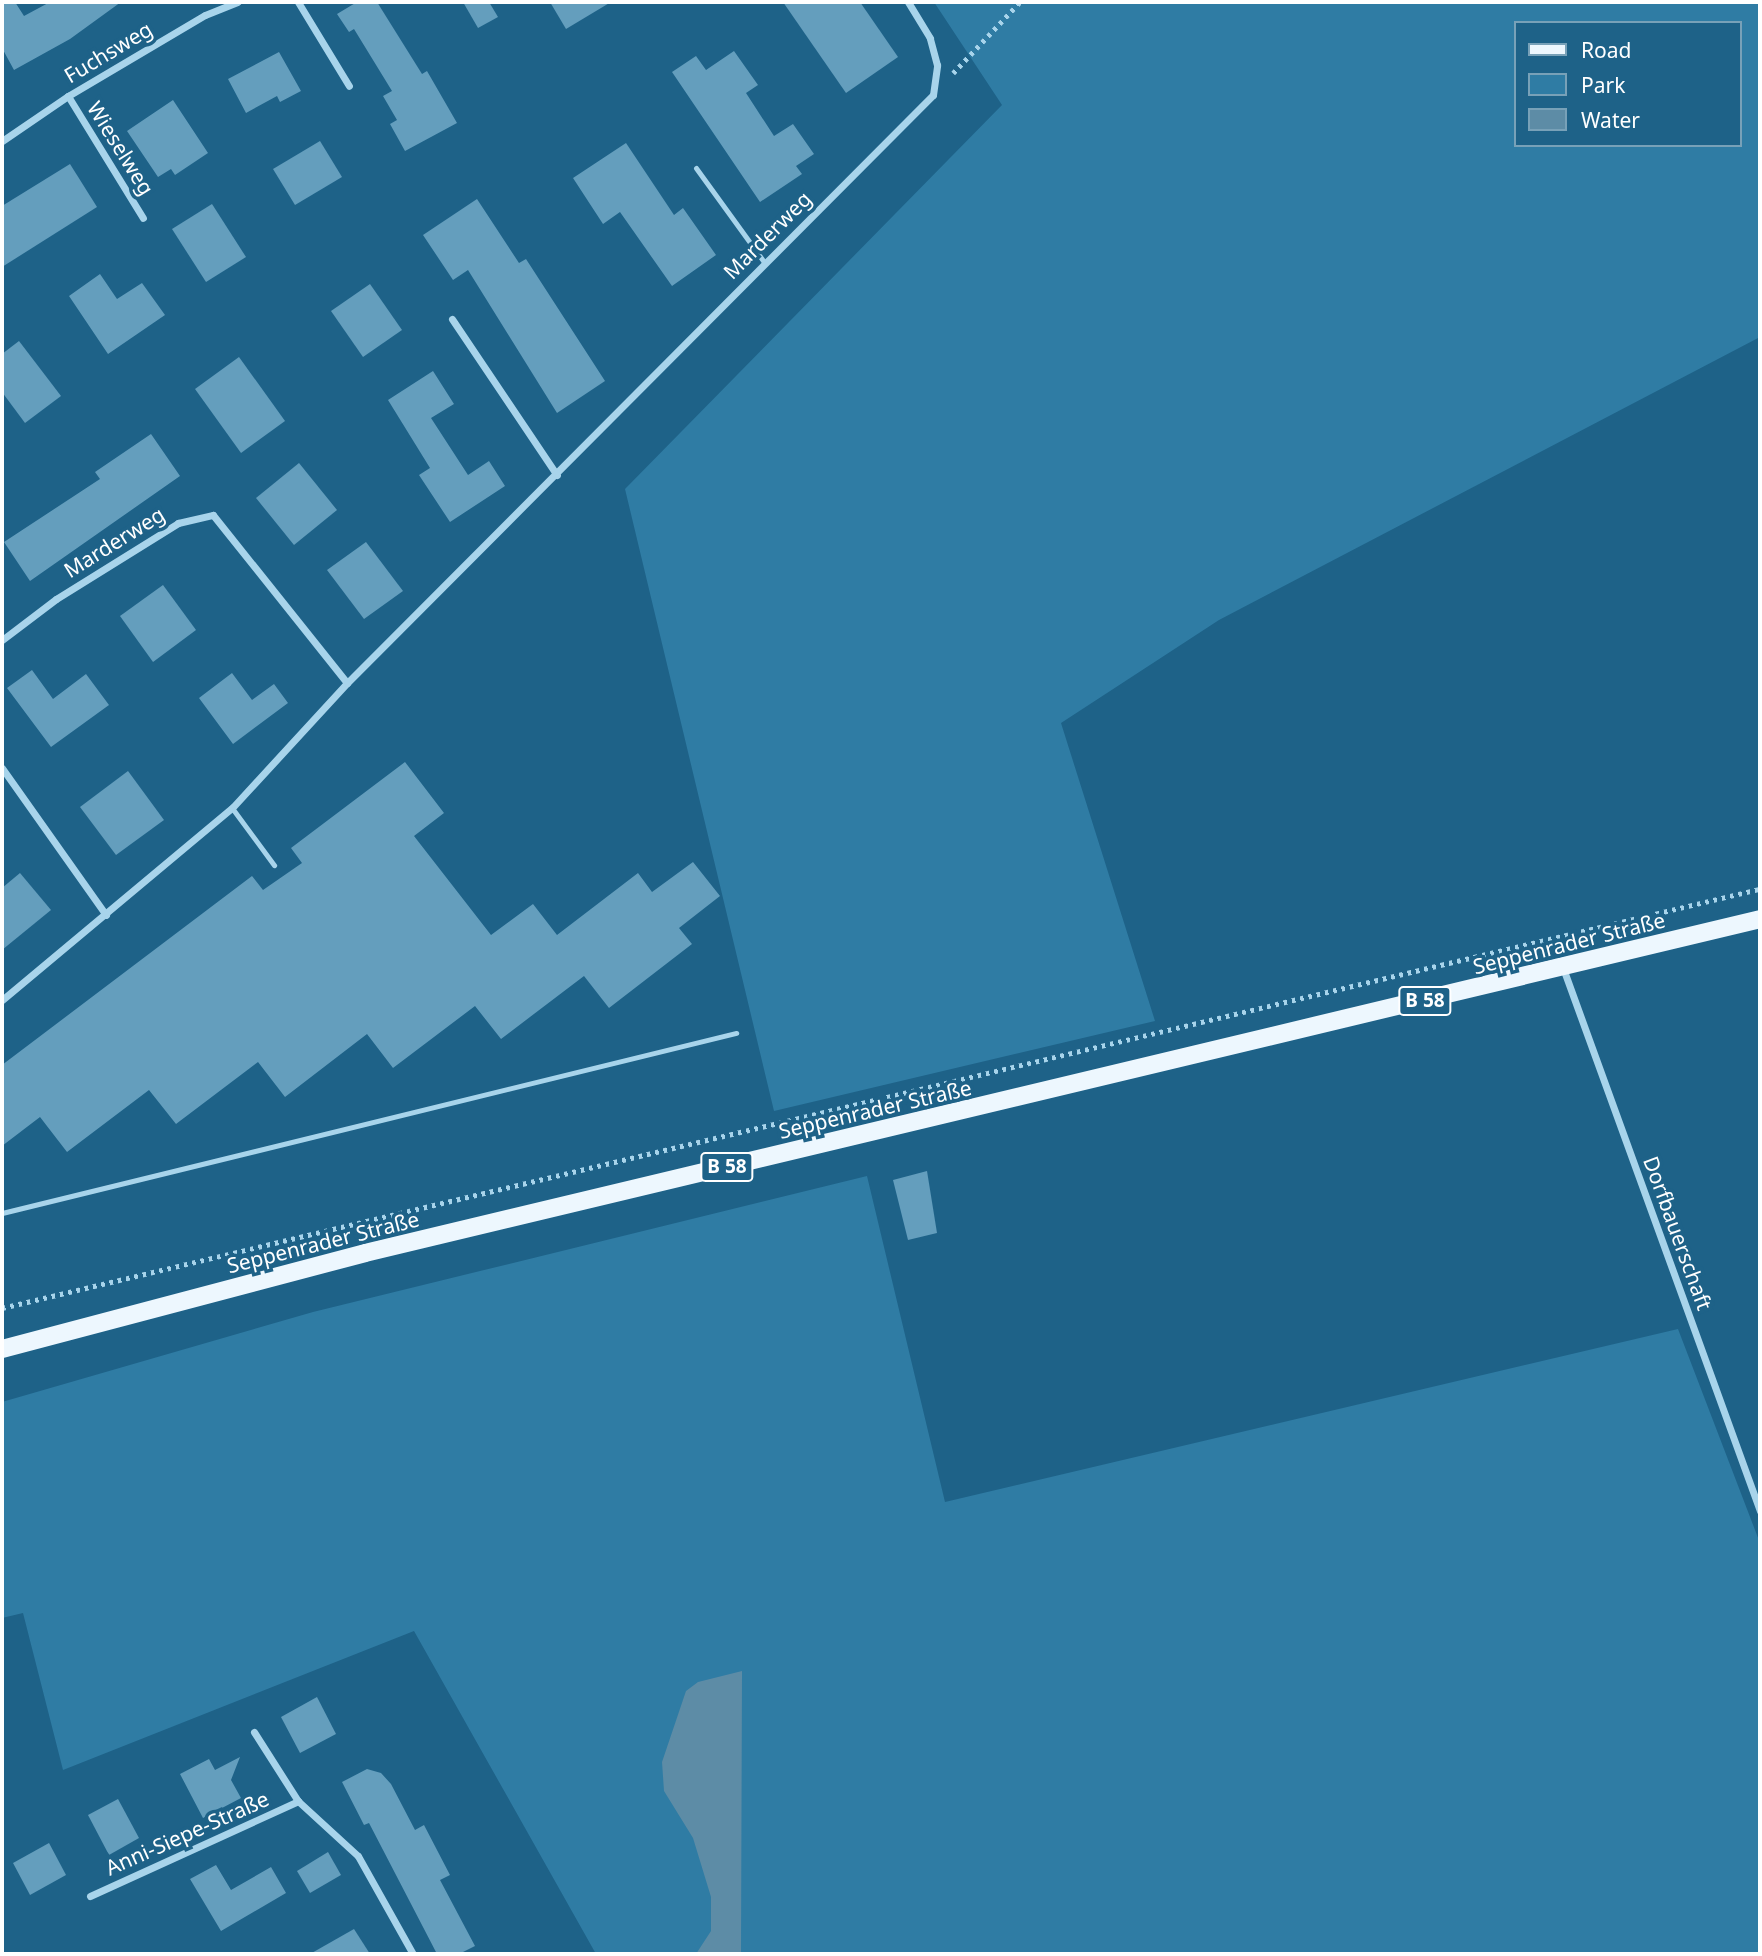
<!DOCTYPE html>
<meta charset="utf-8">
<style>
body{margin:0}
#map{position:relative;width:1762px;height:1956px;overflow:hidden;background:#1e6288;font-family:"Noto Sans",sans-serif}
div>[style]{position:absolute}
[style*='--x']{left:calc(var(--x)*1px);top:calc(var(--y)*1px);width:calc(var(--w)*1px);rotate:calc(var(--a)*1deg)}
.green>*{inset:0;background:#2f7ca4}
.water>*{inset:0;background:#5d8ca6}
.building>*{inset:0;background:#649ebd}
.path>*{height:4.5px;margin-top:-2.25px;transform-origin:0;background:repeating-linear-gradient(90deg,#a8d4eb 0 3.5px,transparent 0 8.5px)}
.service>*{height:5px;margin:-2.5px;padding:0 2.5px;transform-origin:2.5px;border-radius:2.5px;background:#a8d4eb}
.minor>*{height:7px;margin:-3.5px;padding:0 3.5px;transform-origin:3.5px;border-radius:3.5px;background:#a8d4eb}
.primary>*{height:18px;margin:-9px;padding:0 9px;transform-origin:9px;border-radius:9px;background:#edf7fe}
span{translate:-50% -50%;white-space:nowrap;text-align:center;line-height:1.15;-webkit-text-stroke:7px #1e6288;paint-order:stroke}
.shield-label span{padding:2px 5px;background:#1e6288;border:2px solid;border-radius:5px;-webkit-text-stroke-width:0}
.shield-label{font-size:19px;color:#fff;font-weight:700}
.street-label{font-size:21px;color:#fff}
.frame{position:absolute;inset:0;border:4px solid #fff;pointer-events:none}
.legend{position:absolute;left:1514px;top:21px;width:228px;height:126px;box-sizing:border-box;background:#1e6288;border:2px solid #78a1b8;margin:0;padding:9px 12px;list-style:none;font-size:21px;color:#fff}
.legend li{display:flex;align-items:center;gap:14px;height:35px}
.legend b{width:35px;border:2px solid #78a1b8}
</style>
<div id="map">
<div class="green">
<i style="clip-path:polygon(evenodd,934px 2px,1760px 2px,1760px 337px,1219px 620px,1061px 723px,1155px 1021px,774px 1111px,625px 489px,1002px 105px,934px 2px,1515px 23px,1739px 23px,1739px 145px,1515px 145px,1515px 23px)"></i>
<i style="clip-path:polygon(867px 1176px,945px 1502px,1678px 1329px,1760px 1543px,1760px 1954px,596px 1954px,414px 1631px,63px 1770px,23px 1613px,2px 1618px,2px 1402px,313px 1312px)"></i>
</div>
<div class="water">
<i style="clip-path:polygon(742px 1671px,741px 1954px,696px 1954px,711px 1931px,711px 1897px,693px 1838px,664px 1791px,662px 1762px,686px 1691px,698px 1682px)"></i>
</div>
<div class="building">
<i style="clip-path:polygon(2px 2px,15px 2px,24px 16px,50px 2px,121px 2px,70px 39px,14px 70px,2px 48px)"></i>
<i style="clip-path:polygon(357px 2px,377px 2px,422px 74px,427px 71px,457px 123px,405px 151px,390px 124px,397px 120px,383px 96px,392px 91px,354px 29px,349px 32px,337px 14px)"></i>
<i style="clip-path:polygon(463px 2px,489px 2px,498px 17px,478px 28px)"></i>
<i style="clip-path:polygon(550px 2px,611px 2px,566px 29px)"></i>
<i style="clip-path:polygon(783px 2px,860px 2px,898px 57px,846px 93px)"></i>
<i style="clip-path:polygon(734px 51px,758px 85px,746px 93px,774px 136px,793px 124px,814px 154px,796px 166px,802px 174px,760px 202px,672px 72px,696px 56px,706px 70px)"></i>
<i style="clip-path:polygon(279px 52px,301px 91px,280px 102px,277px 96px,246px 113px,228px 79px)"></i>
<i style="clip-path:polygon(173px 100px,208px 153px,175px 175px,171px 169px,158px 177px,127px 131px)"></i>
<i style="clip-path:polygon(320px 141px,342px 177px,295px 205px,273px 169px)"></i>
<i style="clip-path:polygon(626px 143px,674px 215px,683px 208px,716px 255px,672px 286px,620px 212px,603px 224px,573px 178px)"></i>
<i style="clip-path:polygon(70px 164px,97px 207px,2px 267px,2px 206px)"></i>
<i style="clip-path:polygon(477px 199px,519px 263px,526px 259px,605px 381px,557px 413px,468px 270px,453px 280px,423px 235px)"></i>
<i style="clip-path:polygon(212px 204px,246px 257px,206px 282px,172px 229px)"></i>
<i style="clip-path:polygon(100px 274px,117px 299px,142px 283px,165px 315px,108px 354px,69px 296px)"></i>
<i style="clip-path:polygon(370px 284px,402px 330px,363px 357px,331px 311px)"></i>
<i style="clip-path:polygon(19px 341px,61px 396px,25px 423px,2px 392px,2px 354px)"></i>
<i style="clip-path:polygon(239px 357px,285px 421px,241px 453px,195px 389px)"></i>
<i style="clip-path:polygon(433px 371px,454px 404px,431px 418px,468px 475px,489px 461px,505px 486px,450px 522px,419px 475px,430px 468px,388px 400px)"></i>
<i style="clip-path:polygon(151px 434px,180px 476px,30px 581px,4px 542px,100px 479px,95px 472px)"></i>
<i style="clip-path:polygon(299px 463px,337px 510px,294px 545px,256px 498px)"></i>
<i style="clip-path:polygon(366px 542px,403px 591px,364px 619px,327px 570px)"></i>
<i style="clip-path:polygon(163px 585px,196px 630px,153px 662px,120px 616px)"></i>
<i style="clip-path:polygon(32px 670px,53px 699px,86px 674px,109px 705px,51px 747px,7px 688px)"></i>
<i style="clip-path:polygon(232px 673px,252px 700px,274px 684px,288px 703px,233px 744px,199px 698px)"></i>
<i style="clip-path:polygon(405px 762px,444px 813px,414px 836px,491px 935px,533px 904px,557px 935px,638px 873px,652px 892px,693px 862px,720px 896px,679px 928px,692px 944px,609px 1008px,584px 976px,501px 1039px,475px 1006px,393px 1068px,367px 1034px,285px 1097px,258px 1062px,176px 1124px,149px 1090px,67px 1152px,40px 1117px,2px 1146px,2px 1065px,252px 876px,263px 890px,302px 863px,291px 848px)"></i>
<i style="clip-path:polygon(128px 771px,164px 820px,116px 855px,80px 807px)"></i>
<i style="clip-path:polygon(20px 873px,51px 910px,2px 950px,2px 888px)"></i>
<i style="clip-path:polygon(927px 1171px,937px 1233px,908px 1240px,893px 1180px)"></i>
<i style="clip-path:polygon(317px 1697px,336px 1734px,300px 1753px,281px 1717px)"></i>
<i style="clip-path:polygon(240px 1757px,231px 1780px,241px 1798px,203px 1818px,180px 1774px,209px 1759px,215px 1770px)"></i>
<i style="clip-path:polygon(367px 1769px,381px 1773px,391px 1784px,415px 1830px,424px 1825px,450px 1875px,440px 1880px,475px 1946px,459px 1954px,437px 1954px,369px 1823px,364px 1825px,342px 1782px)"></i>
<i style="clip-path:polygon(118px 1799px,139px 1838px,109px 1855px,88px 1815px)"></i>
<i style="clip-path:polygon(49px 1843px,66px 1875px,30px 1895px,13px 1863px)"></i>
<i style="clip-path:polygon(328px 1852px,341px 1875px,310px 1893px,297px 1871px)"></i>
<i style="clip-path:polygon(216px 1865px,231px 1890px,271px 1867px,286px 1893px,221px 1931px,190px 1879px)"></i>
<i style="clip-path:polygon(354px 1929px,370px 1954px,310px 1954px)"></i>
</div>
<div class="path">
<i style="--x:953;--y:73;--w:98;--a:-46.7"></i>
<i style="--x:2;--y:1308;--w:1807;--a:-13.41"></i>
</div>
<div class="service">
<i style="--x:696;--y:168;--w:116;--a:54.1"></i>
<i style="--x:232;--y:808;--w:71;--a:53.6"></i>
<i style="--x:2;--y:1213;--w:756;--a:-13.78"></i>
</div>
<div class="minor">
<i style="--x:298;--y:2;--w:98;--a:58.7"></i>
<i style="--x:68;--y:96;--w:143;--a:58.4"></i>
<i style="--x:2;--y:141;--w:80;--a:-34.3"></i>
<i style="--x:68;--y:96;--w:159;--a:-30.6"></i>
<i style="--x:205;--y:15;--w:35;--a:-22"></i>
<i style="--x:452;--y:319;--w:188;--a:56.1"></i>
<i style="--x:2;--y:640;--w:68;--a:-37.2"></i>
<i style="--x:56;--y:599;--w:144;--a:-31.9"></i>
<i style="--x:178;--y:523;--w:36;--a:-13"></i>
<i style="--x:213;--y:515;--w:215;--a:51.4"></i>
<i style="--x:2;--y:768;--w:180;--a:54.7"></i>
<i style="--x:1563;--y:968;--w:578;--a:70.06"></i>
<i style="--x:2;--y:1000;--w:300;--a:-39.9"></i>
<i style="--x:232;--y:808;--w:170;--a:-47.4"></i>
<i style="--x:347;--y:683;--w:830;--a:-45.1"></i>
<i style="--x:933;--y:95;--w:30;--a:-82"></i>
<i style="--x:937;--y:65;--w:28;--a:-105"></i>
<i style="--x:930;--y:38;--w:42;--a:-121.4"></i>
<i style="--x:254;--y:1732;--w:82;--a:57.5"></i>
<i style="--x:298;--y:1801;--w:81;--a:42.5"></i>
<i style="--x:358;--y:1856;--w:112;--a:60.7"></i>
<i style="--x:90;--y:1896;--w:229;--a:-24.5"></i>
</div>
<div class="primary">
<i style="--x:2;--y:1349;--w:375;--a:-14.8"></i>
<i style="--x:365;--y:1253;--w:1434;--a:-13.46"></i>
</div>
<div class="shield-label">
<span style="left:1425px;top:1001px">B 58</span>
<span style="left:727px;top:1167px">B 58</span>
</div>
<div class="street-label">
<span style="left:108px;top:52px;rotate:-31deg">Fuchsweg</span>
<span style="left:121px;top:148px;rotate:58deg">Wieselweg</span>
<span style="left:767px;top:235px;rotate:-45deg">Marderweg</span>
<span style="left:114px;top:542px;rotate:-32deg">Marderweg</span>
<span style="left:1569px;top:943px;rotate:-14deg">Seppenrader Straße</span>
<span style="left:875px;top:1109px;rotate:-13deg">Seppenrader Straße</span>
<span style="left:1678px;top:1233px;rotate:70deg">Dorfbauerschaft</span>
<span style="left:323px;top:1242px;rotate:-14deg">Seppenrader Straße</span>
<span style="left:187px;top:1833px;rotate:-24deg">Anni-Siepe-Straße</span>
</div>
<div class="frame"></div>
<ul class="legend">
<li><b style="height:9px;background:#edf7fe"></b>Road</li>
<li><b style="height:19px;background:#2f7ca4"></b>Park</li>
<li><b style="height:19px;background:#5d8ca6"></b>Water</li>
</ul>
</div>
